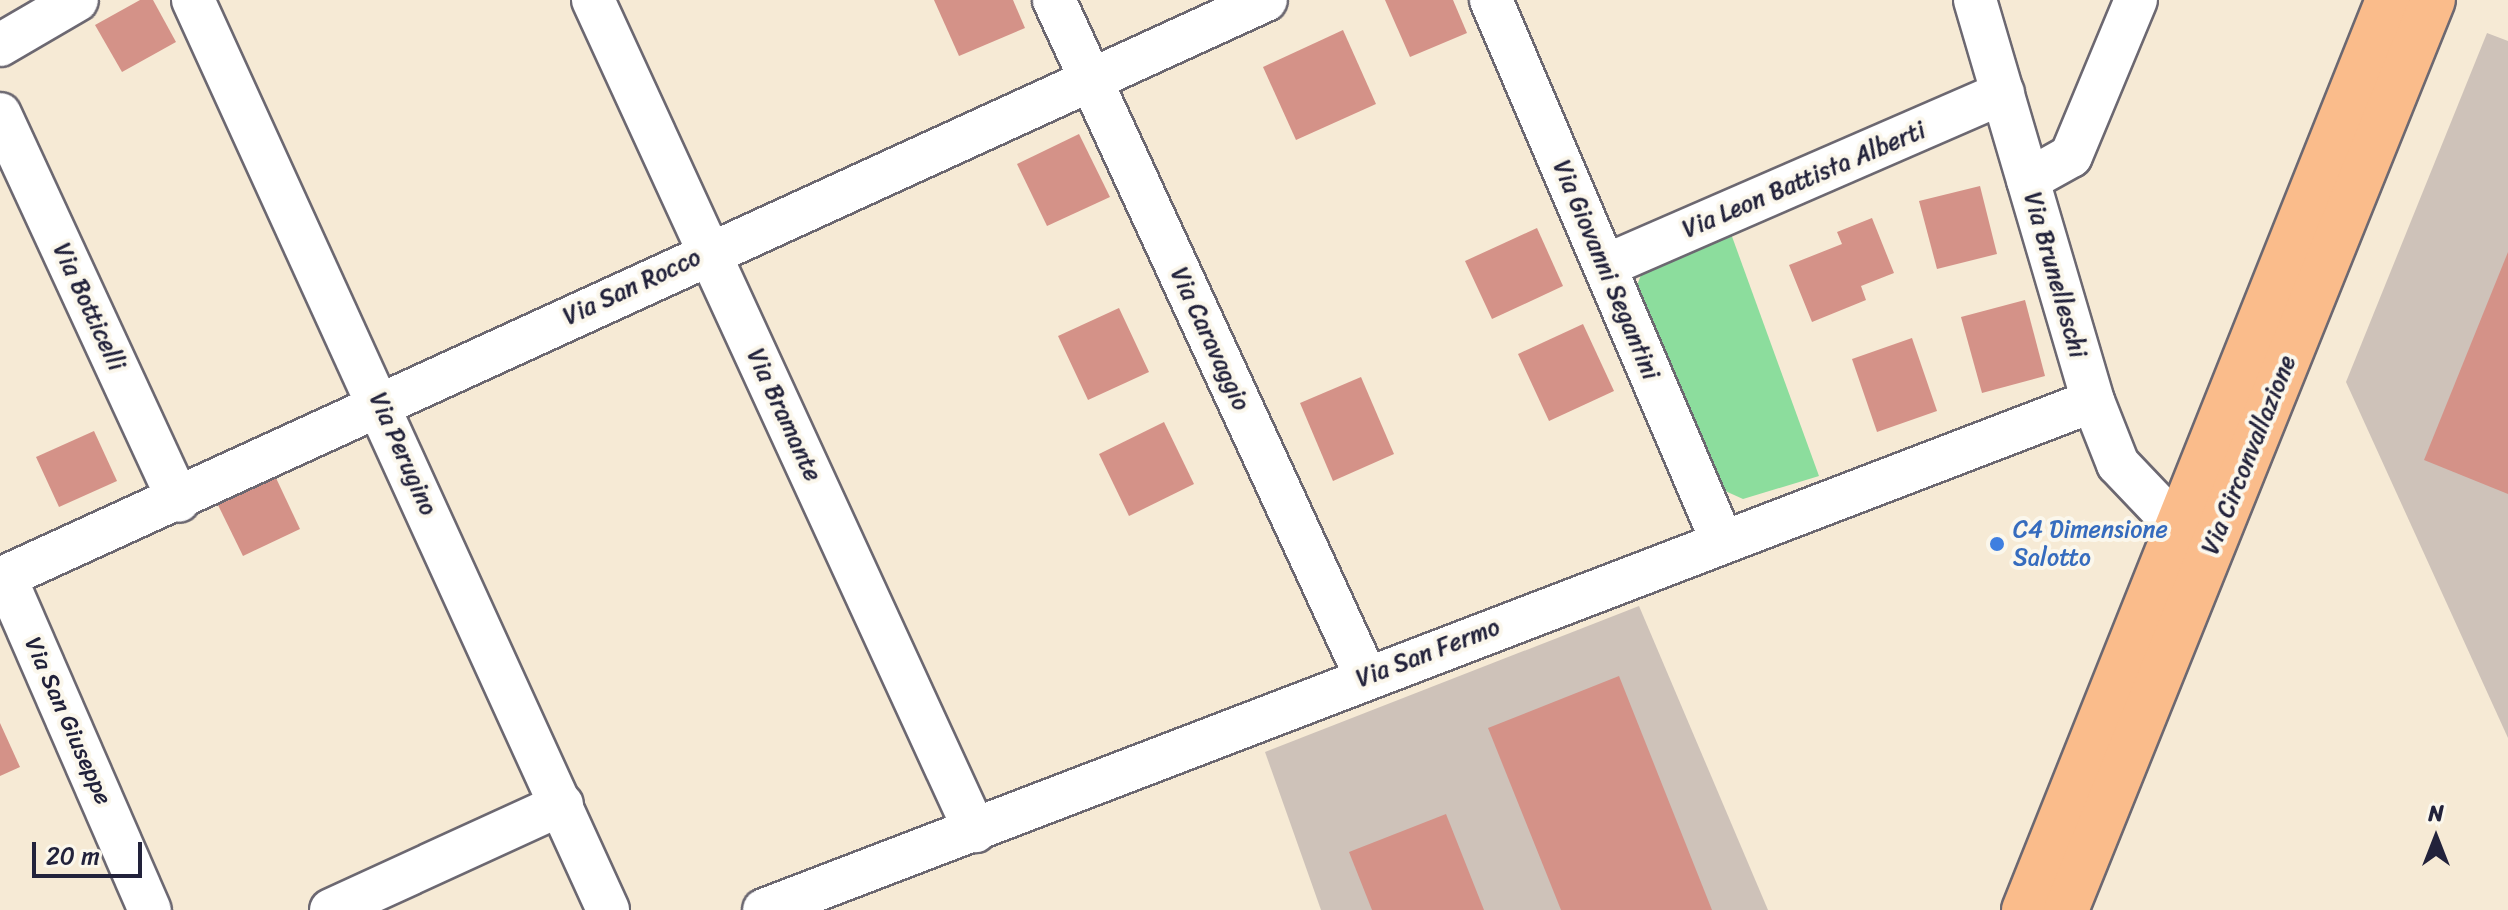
<!DOCTYPE html>
<style>
body{margin:0}
#map{position:relative;width:2508px;height:910px;overflow:hidden;background:#f6ead5;font-family:Sriracha,sans-serif}
div>[style]{position:absolute}
[style*='--x']{left:calc(var(--x)*1px);top:calc(var(--y)*1px);width:calc(var(--w)*1px);rotate:calc(var(--a)*1deg)}
.industrial>*{inset:0;background:#cec2b9}
.green>*{inset:0;background:#8cdd9d}
.building>*{inset:0;background:#d49288}
.roads{filter:drop-shadow(2px 0 #6c6871) drop-shadow(-2px 0 #6c6871) drop-shadow(0 2px #6c6871) drop-shadow(0 -2px #6c6871)}
.minor>*{height:42px;margin:-21px;padding:0 21px;transform-origin:21px;border-radius:21px;background:#fff}
.primary>*{height:44px;margin:-22px;padding:0 22px;transform-origin:22px;border-radius:22px;background:#fabc8b}
.dots>*{width:22px;height:22px;translate:-50% -50%;box-sizing:border-box;border:4px solid #fbf7ec;border-radius:50%}
span{translate:-50% -50%;white-space:nowrap;text-align:center;line-height:1.15;-webkit-text-stroke:8px #fbf7ec;paint-order:stroke}
.street-label{font-size:24px;color:#22223b}
.shop-label{font-size:24px;color:#366cbe}
.left{translate:0 -50%;text-align:left}
.north{position:absolute;left:2396px;top:798px;width:80px;height:80px;-webkit-text-stroke:6px #fbf7ec;paint-order:stroke;rotate:0deg;font-size:22px;font-weight:700;line-height:32px;text-align:center;color:#22223b}
.north::after{content:'';display:block;margin:auto;width:28px;height:36px;background:#22223b;clip-path:polygon(50% 0,100% 100%,50% 72%,0 100%)}
.scale{position:absolute;left:32px;top:842px;width:110px;height:36px;box-sizing:border-box;border:4px solid #22223b;border-top:0;padding-left:10px;font-size:24px;line-height:28px;white-space:nowrap;color:#22223b;-webkit-text-stroke:6px #fbf7ec;paint-order:stroke}
</style>
<div id="map">
<div class="industrial">
<i style="clip-path:polygon(2487px 33px,2508px 41px,2508px 738px,2346px 382px)"></i>
<i style="clip-path:polygon(1639px 606px,1768px 910px,1321px 910px,1265px 752px)"></i>
</div>
<div class="green">
<i style="clip-path:polygon(1730px 231px,1819px 476px,1743px 499px,1723px 490px,1636px 288px,1644px 267px)"></i>
</div>
<div class="building">
<i style="clip-path:polygon(140px 0,153px 0,176px 42px,122px 72px,95px 25px)"></i>
<i style="clip-path:polygon(934px 0,1013px 0,1025px 28px,959px 56px)"></i>
<i style="clip-path:polygon(1385px 0,1453px 0,1467px 33px,1410px 57px)"></i>
<i style="clip-path:polygon(1343px 30px,1376px 104px,1296px 140px,1263px 67px)"></i>
<i style="clip-path:polygon(1079px 134px,1110px 197px,1047px 226px,1017px 164px)"></i>
<i style="clip-path:polygon(1980px 186px,1997px 254px,1937px 269px,1919px 201px)"></i>
<i style="clip-path:polygon(1872px 218px,1894px 273px,1861px 286px,1866px 300px,1812px 322px,1789px 265px,1842px 244px,1837px 232px)"></i>
<i style="clip-path:polygon(1537px 228px,1563px 286px,1492px 319px,1465px 261px)"></i>
<i style="clip-path:polygon(2508px 252px,2508px 494px,2424px 460px)"></i>
<i style="clip-path:polygon(2025px 300px,2045px 376px,1982px 393px,1961px 317px)"></i>
<i style="clip-path:polygon(1119px 308px,1149px 372px,1088px 400px,1058px 336px)"></i>
<i style="clip-path:polygon(1583px 324px,1614px 391px,1549px 421px,1518px 354px)"></i>
<i style="clip-path:polygon(1912px 338px,1937px 411px,1877px 432px,1852px 359px)"></i>
<i style="clip-path:polygon(1361px 377px,1394px 454px,1333px 481px,1300px 403px)"></i>
<i style="clip-path:polygon(1164px 422px,1194px 484px,1129px 516px,1099px 454px)"></i>
<i style="clip-path:polygon(94px 431px,117px 481px,59px 507px,36px 457px)"></i>
<i style="clip-path:polygon(276px 478px,300px 529px,243px 556px,218px 505px)"></i>
<i style="clip-path:polygon(1619px 676px,1712px 910px,1561px 910px,1488px 728px)"></i>
<i style="clip-path:polygon(0 723px,20px 767px,0 776px)"></i>
<i style="clip-path:polygon(1446px 814px,1484px 910px,1372px 910px,1349px 852px)"></i>
</div>
<div class="roads">
<div class="minor">
<i style="--x:193;--y:0;--w:1000;--a:65.48"></i>
<i style="--x:593;--y:0;--w:915;--a:65.31"></i>
<i style="--x:1054;--y:0;--w:745;--a:65.26"></i>
<i style="--x:1491;--y:0;--w:586;--a:66.89"></i>
<i style="--x:1975;--y:0;--w:418;--a:73.6"></i>
<i style="--x:2093;--y:401;--w:68;--a:68.4"></i>
<i style="--x:2118;--y:464;--w:87;--a:46.4"></i>
<i style="--x:0;--y:45;--w:89;--a:-30.3"></i>
<i style="--x:0;--y:114;--w:426;--a:65.2"></i>
<i style="--x:2028;--y:180;--w:49;--a:-29.2"></i>
<i style="--x:2071;--y:156;--w:169;--a:-67.4"></i>
<i style="--x:1605;--y:266;--w:434;--a:-23.5"></i>
<i style="--x:5;--y:577;--w:363;--a:66.5"></i>
<i style="--x:0;--y:579;--w:1392;--a:-24.58"></i>
<i style="--x:331;--y:910;--w:254;--a:-24.6"></i>
<i style="--x:764;--y:910;--w:1423;--a:-20.96"></i>
</div>
<div class="primary">
<i style="--x:2024;--y:910;--w:980;--a:-68.2"></i>
<i style="--x:2066;--y:910;--w:981;--a:-68.04"></i>
</div>
</div>
<div class="dots">
<i style="left:1997px;top:544px;background:#3f7fe0"></i>
</div>
<div class="street-label">
<span style="left:1804px;top:180px;rotate:-23deg">Via Leon Battista Alberti</span>
<span style="left:1606px;top:270px;rotate:67deg">Via Giovanni Segantini</span>
<span style="left:2055px;top:275px;rotate:74deg">Via Brunelleschi</span>
<span style="left:632px;top:287px;rotate:-25deg">Via San Rocco</span>
<span style="left:89px;top:307px;rotate:65deg">Via Botticelli</span>
<span style="left:1210px;top:339px;rotate:65deg">Via Caravaggio</span>
<span style="left:784px;top:415px;rotate:65deg">Via Bramante</span>
<span style="left:403px;top:454px;rotate:66deg">Via Perugino</span>
<span style="left:2249px;top:455px;rotate:-68deg">Via Circonvallazione</span>
<span style="left:1428px;top:653px;rotate:-21deg">Via San Fermo</span>
<span style="left:68px;top:721px;rotate:66deg">Via San Giuseppe</span>
</div>
<div class="shop-label">
<span class="left" style="left:2013px;top:544px">C4 Dimensione<br>Salotto</span>
</div>
<div class="north">N</div>
<div class="scale">20 m</div>
</div>
